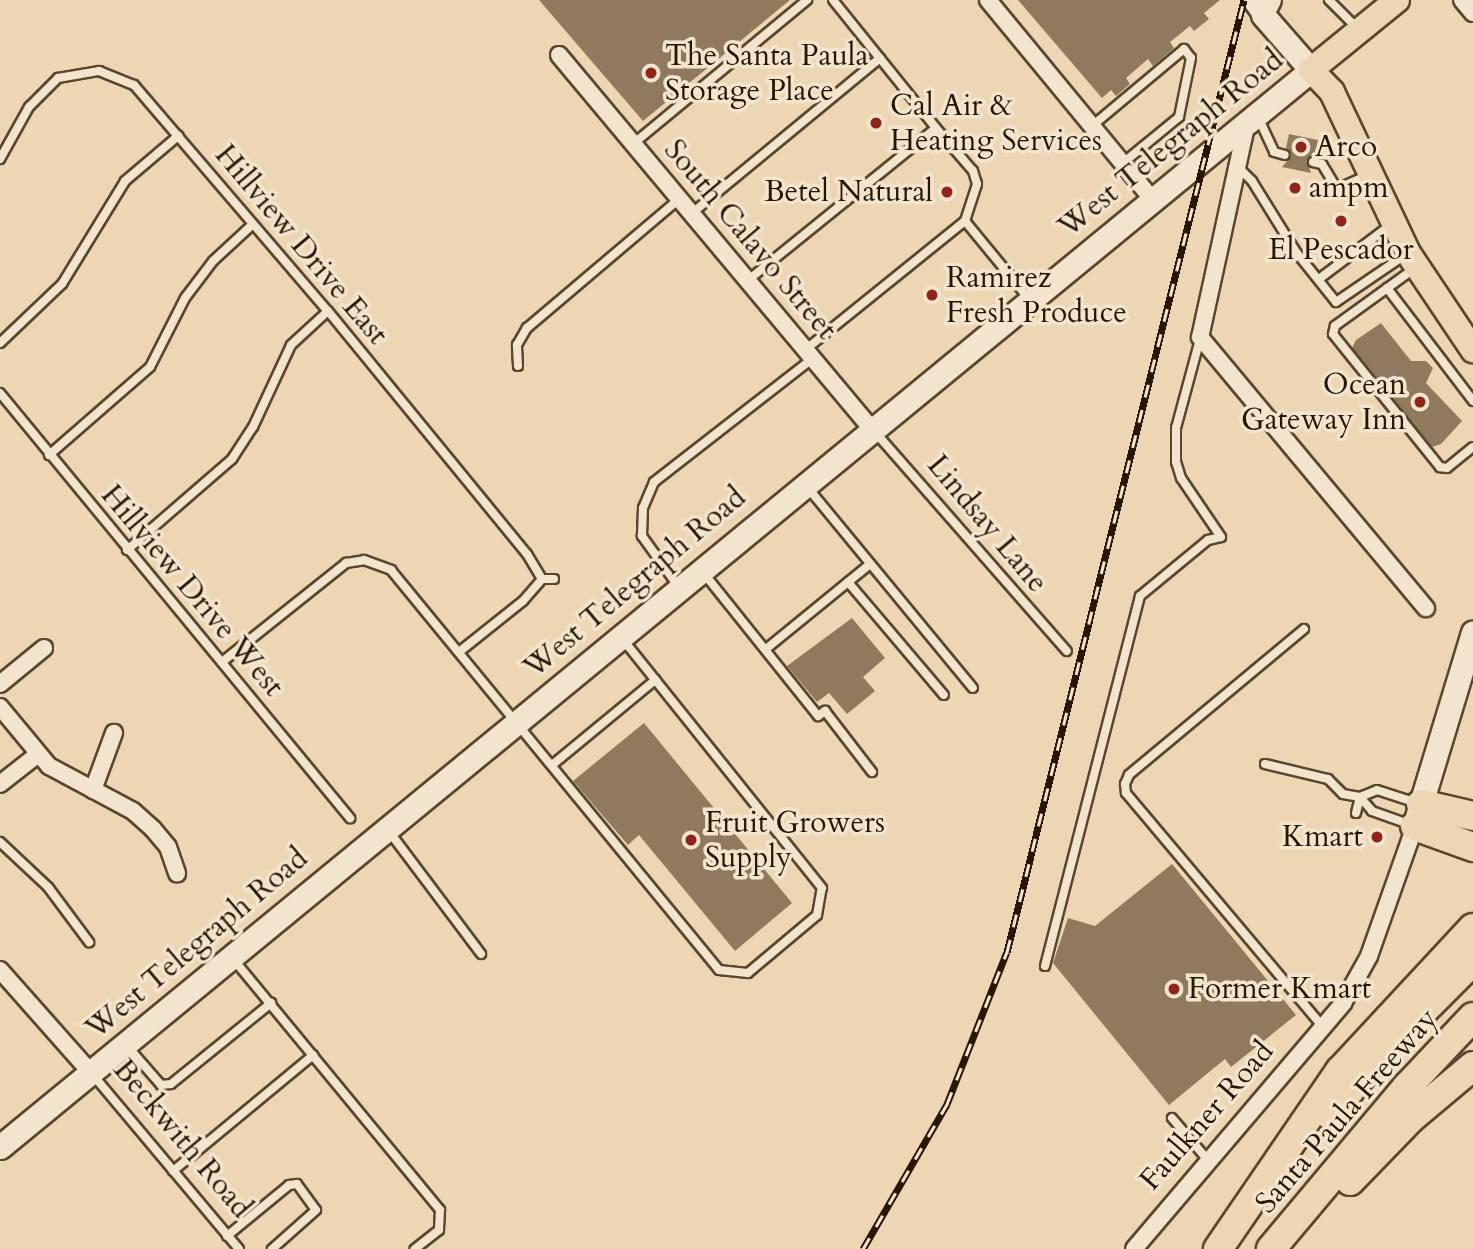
<!DOCTYPE html>
<style>
body{margin:0}
#map{position:relative;width:1473px;height:1249px;overflow:hidden;background:#ecd6b3;font-family:Cardo,serif}
div>[style]{position:absolute}
[style*='--x']{left:calc(var(--x)*1px);top:calc(var(--y)*1px);width:calc(var(--w)*1px);rotate:calc(var(--a)*1deg)}
.building>*{inset:0;background:#8f7a5d}
.roads{filter:drop-shadow(2px 0 #5a462d) drop-shadow(-2px 0 #5a462d) drop-shadow(0 2px #5a462d) drop-shadow(0 -2px #5a462d)}
.service>*{height:8px;margin:-4px;padding:0 4px;transform-origin:4px;border-radius:4px;background:#f3e4ce}
.minor>*{height:16px;margin:-8px;padding:0 8px;transform-origin:8px;border-radius:8px;background:#f3e4ce}
.tertiary>*{height:19px;margin:-9.5px;padding:0 9.5px;transform-origin:9.5px;border-radius:9.5px;background:#f3e4ce}
.secondary>*{height:23px;margin:-11.5px;padding:0 11.5px;transform-origin:11.5px;border-radius:11.5px;background:#f3e4ce}
.primary>*{height:24px;margin:-12px;padding:0 12px;transform-origin:12px;border-radius:12px;background:#ecd6b3}
.motorway>*{height:28px;margin:-14px;padding:0 14px;transform-origin:14px;border-radius:14px;background:#ecd6b3}
.rail>*{height:7px;margin-top:-3.5px;transform-origin:0;background:repeating-linear-gradient(90deg,#f3e4ce 0 13px,#2a1600 0 26px);box-sizing:border-box;border-block:2px solid #2a1600}
.dots>*{width:19px;height:19px;translate:-50% -50%;box-sizing:border-box;border:4px solid #f3e4ce;border-radius:50%}
span{translate:-50% -50%;white-space:nowrap;text-align:center;line-height:1.15;-webkit-text-stroke:7px #f3e4ce;paint-order:stroke}
.poi-label{font-size:30px;color:#2a1600}
.left{translate:0 -50%;text-align:left}
.right{translate:-100% -50%;text-align:right}
.street-label{font-size:30px;color:#2a1600}
</style>
<div id="map">
<div class="building">
<i style="clip-path:polygon(539px 0,790px 0,643px 121px)"></i>
<i style="clip-path:polygon(1018px 0,1220px 0,1204px 13px,1209px 19px,1194px 31px,1190px 26px,1170px 42px,1174px 48px,1153px 66px,1148px 59px,1126px 78px,1130px 84px,1116px 96px,1111px 90px,1102px 98px)"></i>
<i style="clip-path:polygon(1289px 134px,1318px 140px,1315px 156px,1307px 161px,1311px 173px,1282px 167px,1291px 156px,1286px 148px)"></i>
<i style="clip-path:polygon(1381px 323px,1411px 361px,1426px 361px,1433px 368px,1426px 383px,1462px 421px,1441px 444px,1432px 447px,1352px 348px,1356px 340px)"></i>
<i style="clip-path:polygon(852px 618px,885px 658px,863px 677px,875px 691px,847px 714px,829px 693px,817px 702px,787px 666px)"></i>
<i style="clip-path:polygon(644px 723px,792px 903px,735px 951px,639px 835px,628px 845px,573px 781px)"></i>
<i style="clip-path:polygon(1172px 864px,1296px 1015px,1231px 1067px,1225px 1059px,1169px 1105px,1053px 963px,1068px 918px,1095px 926px)"></i>
</div>
<div class="roads">
<div class="service">
<i style="--x:1329;--y:0;--w:41;--a:45"></i>
<i style="--x:1258;--y:117;--w:38;--a:65"></i>
<i style="--x:1274;--y:152;--w:11;--a:15"></i>
<i style="--x:1092;--y:126;--w:120;--a:-39.9"></i>
<i style="--x:1184;--y:49;--w:11;--a:52"></i>
<i style="--x:1191;--y:58;--w:60;--a:101.5"></i>
<i style="--x:1179;--y:117;--w:72;--a:140.6"></i>
<i style="--x:633;--y:144;--w:226;--a:-39.6"></i>
<i style="--x:0;--y:159;--w:60;--a:-60.9"></i>
<i style="--x:29;--y:107;--w:41;--a:-45"></i>
<i style="--x:58;--y:78;--w:42;--a:-9.7"></i>
<i style="--x:99;--y:71;--w:38;--a:22"></i>
<i style="--x:134;--y:85;--w:298;--a:49.4"></i>
<i style="--x:328;--y:311;--w:314;--a:50.7"></i>
<i style="--x:527;--y:554;--w:29;--a:59"></i>
<i style="--x:1313;--y:162;--w:9;--a:13"></i>
<i style="--x:1322;--y:164;--w:29;--a:59"></i>
<i style="--x:1337;--y:189;--w:35;--a:-24"></i>
<i style="--x:1238;--y:167;--w:20;--a:45"></i>
<i style="--x:1252;--y:181;--w:84;--a:58.2"></i>
<i style="--x:1296;--y:252;--w:64;--a:51.3"></i>
<i style="--x:1336;--y:302;--w:83;--a:-34.3"></i>
<i style="--x:691;--y:214;--w:245;--a:-39.5"></i>
<i style="--x:965;--y:221;--w:101;--a:50.6"></i>
<i style="--x:1415;--y:268;--w:99;--a:144.1"></i>
<i style="--x:1335;--y:326;--w:8;--a:104"></i>
<i style="--x:1333;--y:334;--w:171;--a:51.2"></i>
<i style="--x:1440;--y:467;--w:7;--a:8"></i>
<i style="--x:1447;--y:468;--w:33;--a:-39"></i>
<i style="--x:1319;--y:279;--w:91;--a:-37"></i>
<i style="--x:747;--y:281;--w:243;--a:-39"></i>
<i style="--x:936;--y:128;--w:164;--a:-128.8"></i>
<i style="--x:1387;--y:288;--w:142;--a:52.7"></i>
<i style="--x:0;--y:343;--w:86;--a:-43.6"></i>
<i style="--x:62;--y:284;--w:121;--a:-58.5"></i>
<i style="--x:125;--y:181;--w:70;--a:-40.3"></i>
<i style="--x:805;--y:350;--w:206;--a:-38.9"></i>
<i style="--x:965;--y:221;--w:39;--a:-72"></i>
<i style="--x:977;--y:184;--w:14;--a:-107"></i>
<i style="--x:973;--y:171;--w:57;--a:-130.7"></i>
<i style="--x:518;--y:366;--w:21;--a:-93"></i>
<i style="--x:517;--y:345;--w:20;--a:-60"></i>
<i style="--x:527;--y:328;--w:199;--a:-40.3"></i>
<i style="--x:0;--y:393;--w:551;--a:50.53"></i>
<i style="--x:875;--y:432;--w:291;--a:48.8"></i>
<i style="--x:49;--y:455;--w:134;--a:-41.1"></i>
<i style="--x:150;--y:367;--w:77;--a:-63.1"></i>
<i style="--x:185;--y:298;--w:46;--a:-52.9"></i>
<i style="--x:213;--y:261;--w:53;--a:-42.7"></i>
<i style="--x:808;--y:488;--w:259;--a:50.5"></i>
<i style="--x:127;--y:550;--w:139;--a:-40.9"></i>
<i style="--x:232;--y:459;--w:38;--a:-57"></i>
<i style="--x:253;--y:427;--w:90;--a:-65.1"></i>
<i style="--x:291;--y:345;--w:50;--a:-42.6"></i>
<i style="--x:702;--y:571;--w:186;--a:51.3"></i>
<i style="--x:818;--y:716;--w:9;--a:-36"></i>
<i style="--x:825;--y:711;--w:77;--a:52.4"></i>
<i style="--x:542;--y:579;--w:12;--a:0"></i>
<i style="--x:848;--y:582;--w:148;--a:49.7"></i>
<i style="--x:678;--y:586;--w:62;--a:-125.8"></i>
<i style="--x:642;--y:536;--w:28;--a:-88"></i>
<i style="--x:643;--y:508;--w:28;--a:-67"></i>
<i style="--x:654;--y:482;--w:200;--a:-37.9"></i>
<i style="--x:1304;--y:629;--w:228;--a:140.2"></i>
<i style="--x:1129;--y:775;--w:10;--a:114"></i>
<i style="--x:1125;--y:784;--w:9;--a:84"></i>
<i style="--x:1126;--y:793;--w:306;--a:49.9"></i>
<i style="--x:766;--y:649;--w:133;--a:-39.2"></i>
<i style="--x:459;--y:652;--w:82;--a:-38.6"></i>
<i style="--x:523;--y:601;--w:29;--a:-49"></i>
<i style="--x:222;--y:662;--w:159;--a:-38.6"></i>
<i style="--x:346;--y:563;--w:18;--a:-9"></i>
<i style="--x:364;--y:560;--w:29;--a:20"></i>
<i style="--x:391;--y:570;--w:517;--a:50.65"></i>
<i style="--x:719;--y:970;--w:29;--a:6"></i>
<i style="--x:748;--y:973;--w:90;--a:-40"></i>
<i style="--x:817;--y:915;--w:27;--a:-80"></i>
<i style="--x:822;--y:888;--w:320;--a:-128.7"></i>
<i style="--x:1265;--y:764;--w:65;--a:13.4"></i>
<i style="--x:1328;--y:779;--w:21;--a:45"></i>
<i style="--x:1343;--y:794;--w:17;--a:10"></i>
<i style="--x:1360;--y:797;--w:18;--a:-22"></i>
<i style="--x:1377;--y:790;--w:40;--a:18"></i>
<i style="--x:552;--y:765;--w:134;--a:-39.5"></i>
<i style="--x:1360;--y:797;--w:18;--a:49"></i>
<i style="--x:1372;--y:811;--w:41;--a:19.7"></i>
<i style="--x:1356;--y:813;--w:16;--a:-76"></i>
<i style="--x:388;--y:830;--w:155;--a:53.1"></i>
<i style="--x:0;--y:842;--w:66;--a:43.2"></i>
<i style="--x:48;--y:887;--w:69;--a:53.3"></i>
<i style="--x:234;--y:960;--w:324;--a:50.5"></i>
<i style="--x:440;--y:1210;--w:20;--a:93"></i>
<i style="--x:439;--y:1230;--w:31;--a:142"></i>
<i style="--x:1045;--y:966;--w:382;--a:-75.6"></i>
<i style="--x:1140;--y:596;--w:88;--a:-39.5"></i>
<i style="--x:1208;--y:540;--w:13;--a:-13"></i>
<i style="--x:1221;--y:537;--w:71;--a:-124.1"></i>
<i style="--x:1181;--y:478;--w:17;--a:-107"></i>
<i style="--x:1176;--y:462;--w:34;--a:-90"></i>
<i style="--x:1176;--y:428;--w:92;--a:-74.9"></i>
<i style="--x:127;--y:1046;--w:52;--a:48.9"></i>
<i style="--x:161;--y:1085;--w:10;--a:-6"></i>
<i style="--x:171;--y:1084;--w:129;--a:-39"></i>
<i style="--x:93;--y:1075;--w:227;--a:50"></i>
<i style="--x:1172;--y:1118;--w:54;--a:49.5"></i>
<i style="--x:173;--y:1171;--w:182;--a:-39.6"></i>
<i style="--x:227;--y:1236;--w:80;--a:-39.4"></i>
<i style="--x:289;--y:1185;--w:8;--a:-7"></i>
<i style="--x:297;--y:1184;--w:32;--a:54"></i>
<i style="--x:316;--y:1210;--w:59;--a:138.4"></i>
</div>
<div class="minor">
<i style="--x:988;--y:0;--w:259;--a:50.5"></i>
<i style="--x:1462;--y:0;--w:17;--a:50"></i>
<i style="--x:559;--y:55;--w:486;--a:50.1"></i>
<i style="--x:1247;--y:122;--w:220;--a:102.3"></i>
<i style="--x:1200;--y:337;--w:353;--a:50.2"></i>
<i style="--x:0;--y:684;--w:57;--a:-39.3"></i>
<i style="--x:0;--y:707;--w:77;--a:50.3"></i>
<i style="--x:49;--y:766;--w:95;--a:28.2"></i>
<i style="--x:133;--y:811;--w:27;--a:42"></i>
<i style="--x:153;--y:829;--w:23;--a:50"></i>
<i style="--x:168;--y:847;--w:28;--a:71"></i>
<i style="--x:0;--y:784;--w:47;--a:-38.1"></i>
<i style="--x:93;--y:790;--w:61;--a:-69.8"></i>
<i style="--x:0;--y:970;--w:137;--a:48.5"></i>
<i style="--x:1134;--y:1249;--w:323;--a:-49.6"></i>
<i style="--x:1343;--y:1003;--w:54;--a:-61"></i>
<i style="--x:1369;--y:956;--w:138;--a:-70.5"></i>
</div>
<div class="tertiary">
<i style="--x:1252;--y:0;--w:19;--a:54"></i>
<i style="--x:1263;--y:15;--w:17;--a:-62"></i>
</div>
<div class="secondary">
<i style="--x:1416;--y:820;--w:196;--a:-73.1"></i>
<i style="--x:0;--y:1147;--w:1697;--a:-39.4"></i>
<i style="--x:1311;--y:70;--w:73;--a:-131.1"></i>
</div>
<div class="primary">
<i style="--x:1397;--y:0;--w:111;--a:140.9"></i>
<i style="--x:1311;--y:70;--w:30;--a:46"></i>
<i style="--x:1332;--y:92;--w:178;--a:64.7"></i>
<i style="--x:1408;--y:253;--w:117;--a:56.2"></i>
</div>
<div class="motorway">
<i style="--x:1421;--y:804;--w:53;--a:13"></i>
<i style="--x:1415;--y:826;--w:62;--a:19.9"></i>
<i style="--x:1330;--y:1115;--w:72;--a:-51.2"></i>
<i style="--x:1375;--y:1059;--w:139;--a:-45"></i>
<i style="--x:1350;--y:1181;--w:88;--a:-45.9"></i>
<i style="--x:1411;--y:1118;--w:81;--a:-40"></i>
<i style="--x:1218;--y:1249;--w:216;--a:-55.6"></i>
<i style="--x:1340;--y:1071;--w:195;--a:-47.1"></i>
<i style="--x:1271;--y:1249;--w:212;--a:-50"></i>
<i style="--x:1407;--y:1087;--w:96;--a:-46.7"></i>
</div>
</div>
<div class="rail">
<i style="--x:863;--y:1249;--w:168;--a:-59.9"></i>
<i style="--x:947;--y:1104;--w:163;--a:-68.5"></i>
<i style="--x:1007;--y:952;--w:981;--a:-76.02"></i>
</div>
<div class="dots">
<i style="left:651px;top:73px;background:#8f2418"></i>
<i style="left:876px;top:123px;background:#8f2418"></i>
<i style="left:1301px;top:147px;background:#8f2418"></i>
<i style="left:1295px;top:188px;background:#8f2418"></i>
<i style="left:947px;top:192px;background:#8f2418"></i>
<i style="left:1341px;top:221px;background:#8f2418"></i>
<i style="left:932px;top:295px;background:#8f2418"></i>
<i style="left:1420px;top:402px;background:#8f2418"></i>
<i style="left:1377px;top:837px;background:#8f2418"></i>
<i style="left:691px;top:840px;background:#8f2418"></i>
<i style="left:1174px;top:989px;background:#8f2418"></i>
</div>
<div class="poi-label">
<span class="left" style="left:665px;top:73px">The Santa Paula<br>Storage Place</span>
<span class="left" style="left:890px;top:123px">Cal Air &amp;<br>Heating Services</span>
<span class="left" style="left:1315px;top:147px">Arco</span>
<span class="left" style="left:1309px;top:188px">ampm</span>
<span class="right" style="left:933px;top:192px">Betel Natural</span>
<span style="left:1341px;top:250px">El Pescador</span>
<span class="left" style="left:946px;top:295px">Ramirez<br>Fresh Produce</span>
<span class="right" style="left:1406px;top:402px">Ocean<br>Gateway Inn</span>
<span class="left" style="left:705px;top:840px">Fruit Growers<br>Supply</span>
<span class="right" style="left:1363px;top:837px">Kmart</span>
<span class="left" style="left:1188px;top:989px">Former Kmart</span>
</div>
<div class="street-label">
<span style="left:1171px;top:144px;rotate:-39deg">West Telegraph Road</span>
<span style="left:750px;top:240px;rotate:50deg">South Calavo Street</span>
<span style="left:301px;top:245px;rotate:50deg">Hillview Drive East</span>
<span style="left:987px;top:524px;rotate:50deg">Lindsay Lane</span>
<span style="left:635px;top:583px;rotate:-40deg">West Telegraph Road</span>
<span style="left:192px;top:591px;rotate:50deg">Hillview Drive West</span>
<span style="left:197px;top:944px;rotate:-40deg">West Telegraph Road</span>
<span style="left:1347px;top:1111px;rotate:-49deg">Santa Paula Freeway</span>
<span style="left:1207px;top:1116px;rotate:-49deg">Faulkner Road</span>
<span style="left:182px;top:1139px;rotate:50deg">Beckwith Road</span>
</div>
</div>
